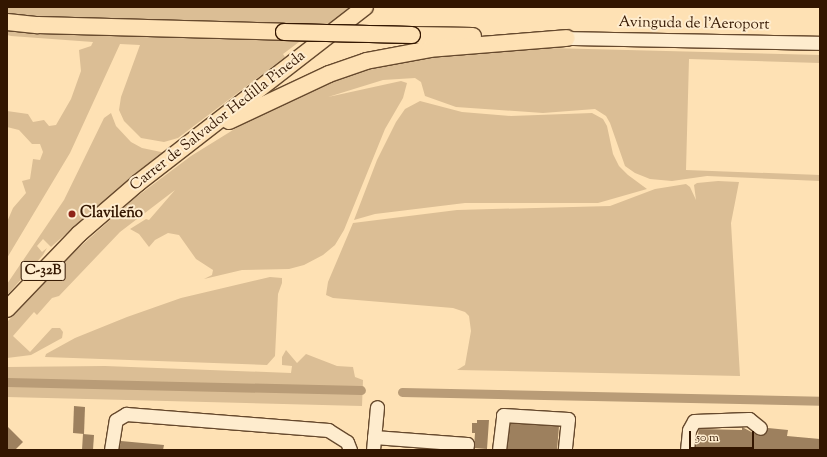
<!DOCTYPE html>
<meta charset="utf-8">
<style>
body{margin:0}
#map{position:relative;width:827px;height:457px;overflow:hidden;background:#fee1b4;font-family:"Sorts Mill Goudy",serif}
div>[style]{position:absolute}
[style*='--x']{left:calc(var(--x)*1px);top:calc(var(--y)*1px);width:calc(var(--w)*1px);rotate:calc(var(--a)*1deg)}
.green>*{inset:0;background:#dbbe95}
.canal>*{height:9px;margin:-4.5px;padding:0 4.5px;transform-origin:4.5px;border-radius:4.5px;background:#b99c77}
.building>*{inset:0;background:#9d805e}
.roads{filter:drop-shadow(1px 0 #66492d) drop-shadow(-1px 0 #66492d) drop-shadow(0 1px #66492d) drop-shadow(0 -1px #66492d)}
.minor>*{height:13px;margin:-6.5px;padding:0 6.5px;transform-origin:6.5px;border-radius:6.5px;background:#feecce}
.major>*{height:16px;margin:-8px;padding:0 8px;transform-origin:8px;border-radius:8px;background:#fee1b4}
.bridges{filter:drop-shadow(1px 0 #331600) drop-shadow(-1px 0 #331600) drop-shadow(0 1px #331600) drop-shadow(0 -1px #331600)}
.major-bridge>*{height:16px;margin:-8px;padding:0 8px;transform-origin:8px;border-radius:8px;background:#fee1b4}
.dots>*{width:11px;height:11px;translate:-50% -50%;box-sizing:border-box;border:2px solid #feecce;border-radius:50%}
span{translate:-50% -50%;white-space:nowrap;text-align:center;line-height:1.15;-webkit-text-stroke:4px #feecce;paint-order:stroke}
.shield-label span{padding:1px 3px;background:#feecce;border:1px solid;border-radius:3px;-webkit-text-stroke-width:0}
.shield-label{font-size:14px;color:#331600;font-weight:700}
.street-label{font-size:15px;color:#331600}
.poi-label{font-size:15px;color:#331600;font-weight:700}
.left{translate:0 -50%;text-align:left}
.frame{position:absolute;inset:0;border:8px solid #331600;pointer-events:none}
.scale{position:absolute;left:689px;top:431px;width:65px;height:18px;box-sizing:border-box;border:2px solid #331600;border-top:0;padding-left:5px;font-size:12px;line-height:14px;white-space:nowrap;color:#331600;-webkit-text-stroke:3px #feecce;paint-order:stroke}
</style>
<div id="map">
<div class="green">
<i style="clip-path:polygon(7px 7px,356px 7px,335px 24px,54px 18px,7px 15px)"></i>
<i style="clip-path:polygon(7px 28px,307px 36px,283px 54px,285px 57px,178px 138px,164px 142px,141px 138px,124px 121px,119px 110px,121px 97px,140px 45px,120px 44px,70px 153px,7px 258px,7px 222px,13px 208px,26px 193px,22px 181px,30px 179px,33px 159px,40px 160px,43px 152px,40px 144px,32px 144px,19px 130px,7px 127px,7px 111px,28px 114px,33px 122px,44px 120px,49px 126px,56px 125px,71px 99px,81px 71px,79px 50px,91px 46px,93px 42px,11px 36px,7px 35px)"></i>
<i style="clip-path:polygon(549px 48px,820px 55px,820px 63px,689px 59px,686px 170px,820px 175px,820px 181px,707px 176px,672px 181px,650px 179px,635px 173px,625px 166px,610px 123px,606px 116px,595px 109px,543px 113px,456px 107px,425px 96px,421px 82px,415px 78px,383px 80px,328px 97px,401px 81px,407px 83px,403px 98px,385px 129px,344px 230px,335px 245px,323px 255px,304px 265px,289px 269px,242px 270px,204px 279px,212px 275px,213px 270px,196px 259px,179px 235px,168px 233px,155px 240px,149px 247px,139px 234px,130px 229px,146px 219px,149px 220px,175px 190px,120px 232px,59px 296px,52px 298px,37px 315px,34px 312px,13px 336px,30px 352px,52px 328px,60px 328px,63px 332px,62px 338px,31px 355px,7px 358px,7px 322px,73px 253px,135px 198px,191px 156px,267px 109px,336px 77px,422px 55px)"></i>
<i style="clip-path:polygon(420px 101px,462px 112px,511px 116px,592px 113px,603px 119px,607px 126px,613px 154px,619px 166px,628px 175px,647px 189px,598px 203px,465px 203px,375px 214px,354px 220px,377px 160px,396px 122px,405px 109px)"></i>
<i style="clip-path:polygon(111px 113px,116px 126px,131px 142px,142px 148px,166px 153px,93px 214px,87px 215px,51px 247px,43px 239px,37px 246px,42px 252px,47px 248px,43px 255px,7px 295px,7px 284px,64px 200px,104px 118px)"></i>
<i style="clip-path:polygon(718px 181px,739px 182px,731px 223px,740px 376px,457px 370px,465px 365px,471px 331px,469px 316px,465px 312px,453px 308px,333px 298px,326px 295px,328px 282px,353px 223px,457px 210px,610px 206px,655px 189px,686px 184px,690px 187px,696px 200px,694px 185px,697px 183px)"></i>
<i style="clip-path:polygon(270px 277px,282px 278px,282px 283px,278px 294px,275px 356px,267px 365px,45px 357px,46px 354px,75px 338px,127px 317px,181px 298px)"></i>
<i style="clip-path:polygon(286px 350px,297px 363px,306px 354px,337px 366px,353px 367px,355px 377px,363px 380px,362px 406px,7px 397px,7px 367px,105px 366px,291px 373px,292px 366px,282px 365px,282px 357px)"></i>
</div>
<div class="canal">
<i style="--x:7;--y:382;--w:354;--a:1.3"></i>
<i style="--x:402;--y:392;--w:418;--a:1.2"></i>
</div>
<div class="building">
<i style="clip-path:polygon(74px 406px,85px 407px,84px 434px,73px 433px)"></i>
<i style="clip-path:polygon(477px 420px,489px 420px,487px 449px,474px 448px,475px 433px,472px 433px,472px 423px,477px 423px)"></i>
<i style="clip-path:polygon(510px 423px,559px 426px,557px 450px,507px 450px)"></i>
<i style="clip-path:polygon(7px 426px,23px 442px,15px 450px,7px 450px)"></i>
<i style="clip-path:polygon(742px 427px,759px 436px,766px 433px,768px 428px,788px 430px,787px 436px,820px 439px,820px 450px,695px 450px,699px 429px,742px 430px)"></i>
<i style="clip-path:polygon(83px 434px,94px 435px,93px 450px,82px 450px)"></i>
<i style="clip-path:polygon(121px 441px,164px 445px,163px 450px,119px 450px)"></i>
</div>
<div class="roads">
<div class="minor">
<i style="--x:567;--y:38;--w:253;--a:1.1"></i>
<i style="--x:374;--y:437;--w:93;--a:4.3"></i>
<i style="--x:467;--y:444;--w:6;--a:99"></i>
<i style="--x:111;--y:450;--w:30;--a:-81"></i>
<i style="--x:116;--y:420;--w:12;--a:-31"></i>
<i style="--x:126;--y:414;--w:203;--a:4.5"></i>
<i style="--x:328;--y:430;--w:22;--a:32"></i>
<i style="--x:347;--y:442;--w:9;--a:69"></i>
<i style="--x:373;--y:450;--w:43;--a:-84.7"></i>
<i style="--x:499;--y:450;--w:35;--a:-83"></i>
<i style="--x:503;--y:415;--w:65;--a:3.5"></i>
<i style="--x:568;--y:419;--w:31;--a:96"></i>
<i style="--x:687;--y:450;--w:20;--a:-84"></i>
<i style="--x:689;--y:430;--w:10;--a:-61"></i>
<i style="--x:694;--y:421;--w:55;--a:-2.1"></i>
<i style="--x:749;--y:419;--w:14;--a:39"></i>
</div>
<div class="major">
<i style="--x:7;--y:22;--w:31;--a:6"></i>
<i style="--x:38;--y:25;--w:246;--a:1.6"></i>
<i style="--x:412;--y:35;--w:61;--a:0.9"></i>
<i style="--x:229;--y:121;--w:110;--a:-25.2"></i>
<i style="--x:329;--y:74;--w:39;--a:-19"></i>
<i style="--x:366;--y:61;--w:65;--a:-10.6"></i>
<i style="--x:430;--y:49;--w:137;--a:-4.6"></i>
<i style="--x:7;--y:309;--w:104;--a:-46.2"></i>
<i style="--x:79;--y:234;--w:78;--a:-40.8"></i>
<i style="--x:138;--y:183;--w:287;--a:-37.8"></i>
</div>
</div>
<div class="bridges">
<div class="major-bridge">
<i style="--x:284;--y:32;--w:128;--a:1.3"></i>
</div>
</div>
<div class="dots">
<i style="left:72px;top:214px;background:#8f2418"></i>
</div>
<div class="shield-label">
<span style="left:43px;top:271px">C-32B</span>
</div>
<div class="street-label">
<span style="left:694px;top:24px;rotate:1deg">Avinguda de l'Aeroport</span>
<span style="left:218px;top:121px;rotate:-38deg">Carrer de Salvador Hedilla Pineda</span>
</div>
<div class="poi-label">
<span class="left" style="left:80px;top:214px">Clavileño</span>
</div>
<div class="frame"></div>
<div class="scale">50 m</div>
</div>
